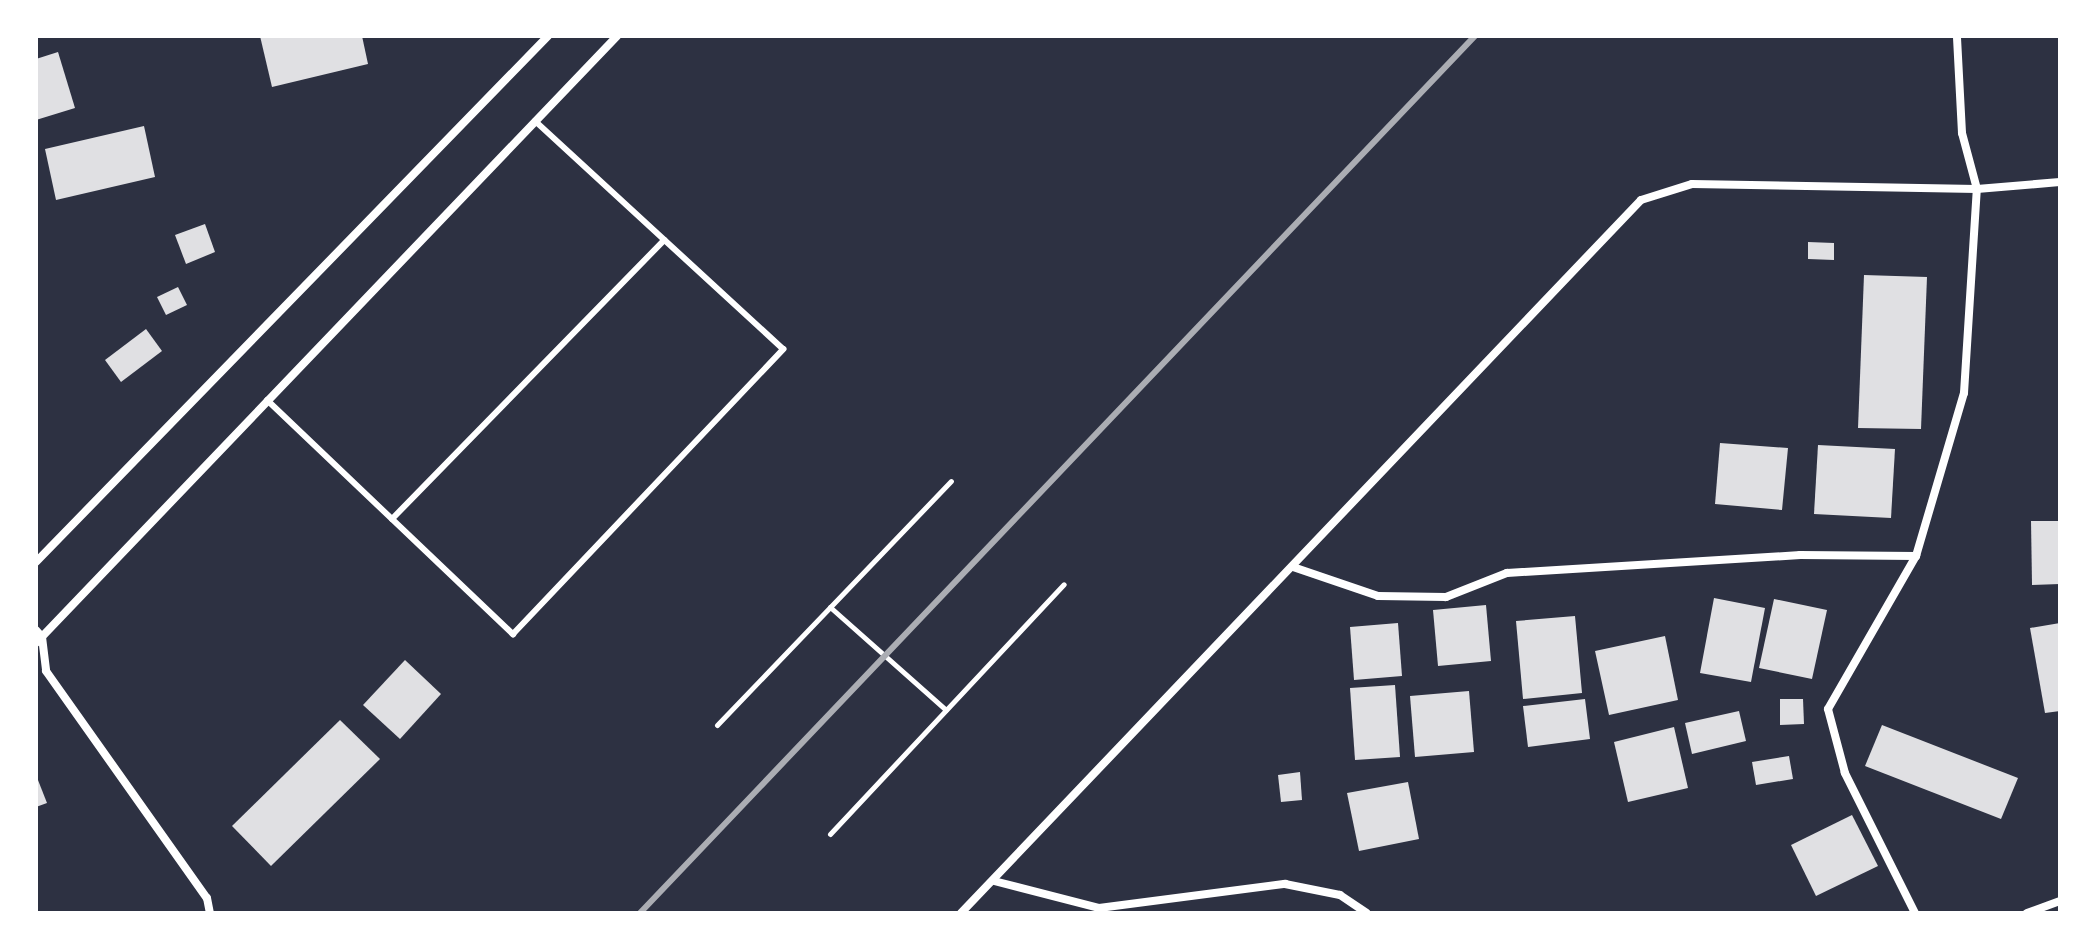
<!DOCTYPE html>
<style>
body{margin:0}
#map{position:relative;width:2096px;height:949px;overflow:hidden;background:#2d3142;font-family:Cabin,sans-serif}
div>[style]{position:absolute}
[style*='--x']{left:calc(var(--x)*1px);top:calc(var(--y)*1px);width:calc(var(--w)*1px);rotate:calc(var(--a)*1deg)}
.building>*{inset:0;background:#e0e0e3}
.path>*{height:5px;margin:-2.5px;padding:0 2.5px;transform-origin:2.5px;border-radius:2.5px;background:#fff}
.service>*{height:6px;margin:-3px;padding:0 3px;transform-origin:3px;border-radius:3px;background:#fff}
.minor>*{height:8px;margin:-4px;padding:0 4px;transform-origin:4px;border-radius:4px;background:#fff}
.rail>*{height:6px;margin:-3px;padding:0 3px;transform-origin:3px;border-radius:3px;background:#abadb3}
span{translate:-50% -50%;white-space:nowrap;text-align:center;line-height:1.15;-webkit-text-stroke:6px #fff;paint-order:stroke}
.frame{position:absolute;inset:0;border:38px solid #fff;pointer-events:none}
</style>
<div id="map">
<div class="building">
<i style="clip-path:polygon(260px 36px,362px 36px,368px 64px,272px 87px)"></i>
<i style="clip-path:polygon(58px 52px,75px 108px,36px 120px,36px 59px)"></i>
<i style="clip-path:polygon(144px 126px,155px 177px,56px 200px,45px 149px)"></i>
<i style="clip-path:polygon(205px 224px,215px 252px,186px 264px,175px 235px)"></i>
<i style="clip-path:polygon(1808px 242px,1834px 243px,1834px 260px,1808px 259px)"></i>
<i style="clip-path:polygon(1864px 275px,1927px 277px,1921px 429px,1858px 428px)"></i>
<i style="clip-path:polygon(178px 287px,187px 305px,166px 315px,157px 297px)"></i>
<i style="clip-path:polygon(146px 329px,162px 351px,121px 382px,105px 360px)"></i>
<i style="clip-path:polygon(1720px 443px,1788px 448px,1782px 510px,1715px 504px)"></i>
<i style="clip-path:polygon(1818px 445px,1895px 449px,1891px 518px,1814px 514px)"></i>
<i style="clip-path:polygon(2031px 521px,2060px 521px,2060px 584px,2032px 585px)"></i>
<i style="clip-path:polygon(1714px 598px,1765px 608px,1751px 682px,1700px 673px)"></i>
<i style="clip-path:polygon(1774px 599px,1827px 610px,1812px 679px,1759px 668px)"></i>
<i style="clip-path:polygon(1486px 605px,1491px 661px,1438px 666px,1433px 610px)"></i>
<i style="clip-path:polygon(1575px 616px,1582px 693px,1523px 699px,1516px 621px)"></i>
<i style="clip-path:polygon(1398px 623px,1402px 676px,1354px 680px,1350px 627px)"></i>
<i style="clip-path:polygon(2060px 623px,2060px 711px,2045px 713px,2030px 628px)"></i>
<i style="clip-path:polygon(1665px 636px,1678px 700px,1609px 715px,1595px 651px)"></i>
<i style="clip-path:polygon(405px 660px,441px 694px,400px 739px,363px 705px)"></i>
<i style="clip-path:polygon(1395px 685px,1400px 757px,1355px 760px,1350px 688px)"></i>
<i style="clip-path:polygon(1469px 691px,1474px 752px,1415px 757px,1410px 696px)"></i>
<i style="clip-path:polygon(1585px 699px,1590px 739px,1528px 747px,1523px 706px)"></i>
<i style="clip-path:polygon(1780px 699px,1803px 699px,1804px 724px,1780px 725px)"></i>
<i style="clip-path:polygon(1739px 711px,1746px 741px,1692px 754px,1685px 723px)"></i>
<i style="clip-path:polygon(340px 720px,380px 759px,271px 866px,232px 826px)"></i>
<i style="clip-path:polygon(1882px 725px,2018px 778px,2001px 819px,1865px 766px)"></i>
<i style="clip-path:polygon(1674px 727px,1688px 788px,1628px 802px,1614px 742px)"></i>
<i style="clip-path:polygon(1789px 756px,1793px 779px,1756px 785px,1752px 762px)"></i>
<i style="clip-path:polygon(1300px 772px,1302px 800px,1281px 802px,1278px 775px)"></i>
<i style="clip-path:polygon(36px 775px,47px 803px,36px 807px)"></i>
<i style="clip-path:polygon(1408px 782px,1419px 839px,1359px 851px,1347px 793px)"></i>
<i style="clip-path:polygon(1852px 815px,1878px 866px,1816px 896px,1791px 845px)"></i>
</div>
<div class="path">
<i style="--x:830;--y:607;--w:155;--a:41.6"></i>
<i style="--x:717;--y:725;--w:338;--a:-46.2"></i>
<i style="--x:830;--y:834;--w:342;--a:-46.9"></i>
</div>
<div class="service">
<i style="--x:267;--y:400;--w:340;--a:43.6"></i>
<i style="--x:513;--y:634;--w:393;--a:-46.5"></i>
<i style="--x:783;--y:349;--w:337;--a:-137.4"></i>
<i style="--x:392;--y:519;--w:390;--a:-45.7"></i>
</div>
<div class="minor">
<i style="--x:36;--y:562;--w:734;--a:-45.77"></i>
<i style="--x:1293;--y:567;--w:90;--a:18.8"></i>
<i style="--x:1378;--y:596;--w:68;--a:0.8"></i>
<i style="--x:1446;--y:597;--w:66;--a:-21.5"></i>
<i style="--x:1507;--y:573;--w:294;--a:-3.5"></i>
<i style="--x:1800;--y:555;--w:116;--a:0.5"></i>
<i style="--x:36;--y:630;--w:9;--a:49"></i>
<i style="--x:42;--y:637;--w:34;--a:83"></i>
<i style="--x:46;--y:671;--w:278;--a:54.7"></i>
<i style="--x:207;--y:898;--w:15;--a:79"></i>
<i style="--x:36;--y:643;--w:840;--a:-46.25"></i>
<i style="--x:994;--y:881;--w:108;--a:14.4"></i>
<i style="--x:1099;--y:908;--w:188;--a:-7.4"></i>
<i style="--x:1285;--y:884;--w:56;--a:11.3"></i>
<i style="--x:1340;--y:895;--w:32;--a:34"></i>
<i style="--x:961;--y:913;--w:985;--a:-46.36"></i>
<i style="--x:1641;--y:200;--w:53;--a:-17.4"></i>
<i style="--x:1692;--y:184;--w:285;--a:1"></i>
<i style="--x:1977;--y:189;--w:83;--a:-4.8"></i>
<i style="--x:1915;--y:913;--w:157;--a:-116.6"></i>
<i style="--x:1845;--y:773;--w:66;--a:-104.9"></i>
<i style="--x:1828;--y:709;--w:177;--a:-60.1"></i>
<i style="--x:1916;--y:556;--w:170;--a:-73.6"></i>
<i style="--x:1964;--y:393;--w:204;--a:-86.4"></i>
<i style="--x:1977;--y:189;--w:58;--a:-105"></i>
<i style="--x:1962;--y:133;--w:97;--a:-93"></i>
<i style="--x:2027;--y:913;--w:35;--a:-20"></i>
</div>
<div class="rail">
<i style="--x:640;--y:913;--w:1211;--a:-46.41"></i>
</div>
<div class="frame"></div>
</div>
